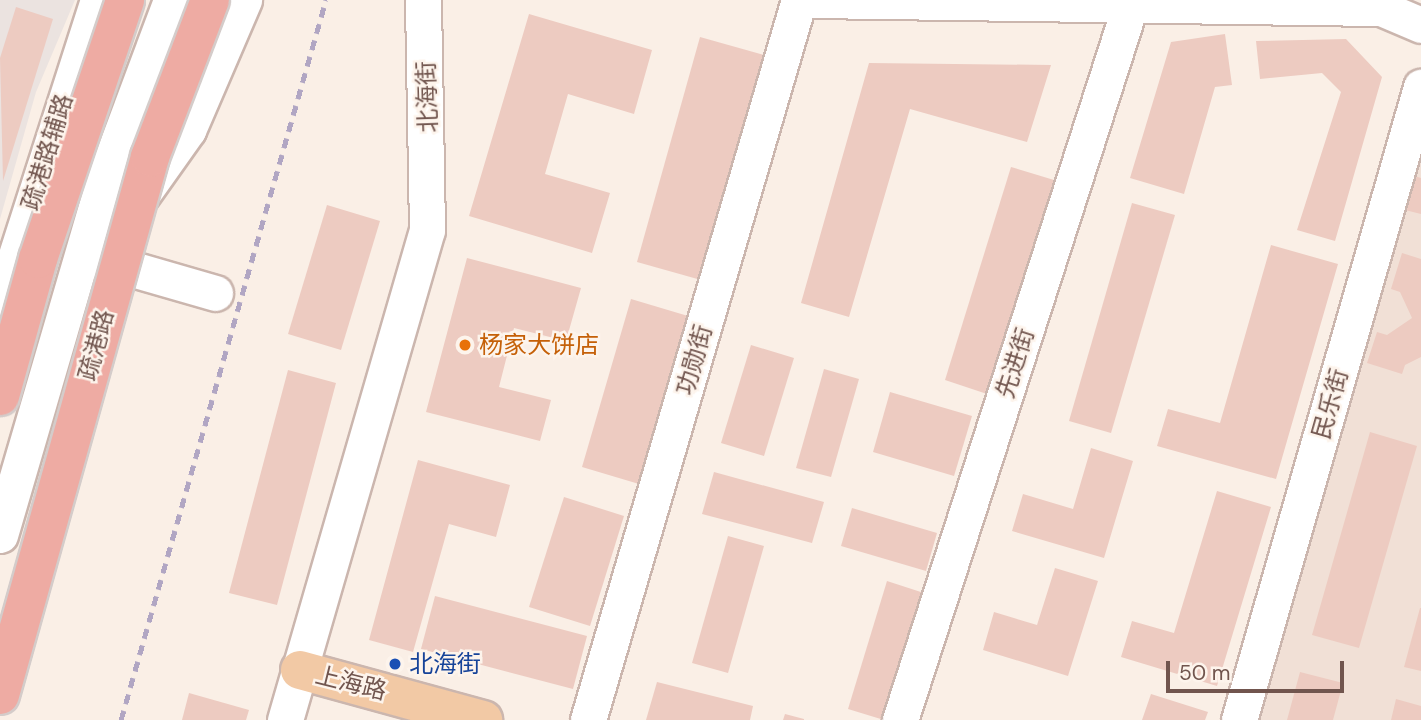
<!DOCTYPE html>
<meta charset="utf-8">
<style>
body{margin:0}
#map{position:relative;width:1421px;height:720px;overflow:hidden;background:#faefe6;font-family:"DM Sans","Noto Sans SC",sans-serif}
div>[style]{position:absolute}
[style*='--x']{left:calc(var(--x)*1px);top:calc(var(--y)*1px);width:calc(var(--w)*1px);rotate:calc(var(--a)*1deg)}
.residential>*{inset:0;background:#f1e0d6}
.industrial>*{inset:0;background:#ebe3e0}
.building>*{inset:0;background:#edcbc1}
.roads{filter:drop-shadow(2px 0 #cbb6ae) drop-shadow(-2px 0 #cbb6ae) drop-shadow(0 2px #cbb6ae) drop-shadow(0 -2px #cbb6ae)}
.minor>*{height:35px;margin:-17.5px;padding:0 17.5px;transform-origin:17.5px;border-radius:17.5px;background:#fff}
.major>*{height:38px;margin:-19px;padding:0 19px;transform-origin:19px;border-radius:19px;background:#f2c9a5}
.rail>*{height:5px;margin-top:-2.5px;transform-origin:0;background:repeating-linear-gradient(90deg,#b1a6c3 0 10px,transparent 0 17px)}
.bridges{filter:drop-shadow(2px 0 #d4ccca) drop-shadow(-2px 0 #d4ccca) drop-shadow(0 2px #d4ccca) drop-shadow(0 -2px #d4ccca)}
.highway-bridge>*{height:38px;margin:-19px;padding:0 19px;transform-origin:19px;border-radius:19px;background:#eeaba3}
.dots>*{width:19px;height:19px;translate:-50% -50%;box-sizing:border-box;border:4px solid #fdf4ec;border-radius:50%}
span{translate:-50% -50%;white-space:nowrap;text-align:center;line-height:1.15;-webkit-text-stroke:5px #fdf4ec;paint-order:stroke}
.street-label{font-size:24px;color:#71554e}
.food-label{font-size:24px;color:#c56008}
.left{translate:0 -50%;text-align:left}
.transit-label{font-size:24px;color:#164399}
.scale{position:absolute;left:1166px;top:661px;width:178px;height:32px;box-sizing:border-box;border:4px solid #71554e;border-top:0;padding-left:9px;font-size:21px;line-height:24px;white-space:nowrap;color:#71554e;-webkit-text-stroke:5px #fdf4ec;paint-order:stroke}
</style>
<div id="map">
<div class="residential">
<i style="clip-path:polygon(1421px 125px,1421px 720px,1252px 720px)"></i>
</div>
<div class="industrial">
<i style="clip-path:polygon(0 0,75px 0,36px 92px,0 219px)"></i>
</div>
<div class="building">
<i style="clip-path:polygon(16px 7px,53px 19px,3px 181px,0 58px)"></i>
<i style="clip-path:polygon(529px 14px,652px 50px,634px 114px,568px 94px,545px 174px,610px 193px,592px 253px,469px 216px)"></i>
<i style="clip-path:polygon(1225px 34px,1232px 85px,1215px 87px,1184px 194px,1130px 178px,1171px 42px)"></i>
<i style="clip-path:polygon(700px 37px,764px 55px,701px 280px,637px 262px)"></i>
<i style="clip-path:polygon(1346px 39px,1382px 77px,1335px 241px,1297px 230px,1341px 92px,1322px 73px,1260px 79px,1256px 41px)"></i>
<i style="clip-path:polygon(869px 63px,1051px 65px,1027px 142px,910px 109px,849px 317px,801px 303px)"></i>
<i style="clip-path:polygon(1011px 167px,1054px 180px,987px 394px,945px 380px)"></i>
<i style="clip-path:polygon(1411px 175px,1421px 178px,1421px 214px,1401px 209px)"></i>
<i style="clip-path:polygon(1132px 203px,1175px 215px,1111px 433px,1069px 421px)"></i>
<i style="clip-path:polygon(327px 205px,380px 221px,341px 350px,288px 334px)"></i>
<i style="clip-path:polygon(1271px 245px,1338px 264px,1276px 479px,1157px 446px,1168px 409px,1220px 423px)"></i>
<i style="clip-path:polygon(1402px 253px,1421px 259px,1421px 357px,1405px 365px,1402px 374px,1367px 363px,1377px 332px,1387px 335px,1412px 318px,1400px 292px,1391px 289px)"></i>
<i style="clip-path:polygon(467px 258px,581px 288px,566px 341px,514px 328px,499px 387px,551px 400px,540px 441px,426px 412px)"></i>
<i style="clip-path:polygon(631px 299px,688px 316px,639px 484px,582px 467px)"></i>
<i style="clip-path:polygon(751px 345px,794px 358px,764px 456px,721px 443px)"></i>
<i style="clip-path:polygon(824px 369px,859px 379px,831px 477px,796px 468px)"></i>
<i style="clip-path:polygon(288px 370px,336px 383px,277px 605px,229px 593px)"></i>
<i style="clip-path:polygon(890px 392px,972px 416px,954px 476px,873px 452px)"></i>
<i style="clip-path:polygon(1370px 432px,1417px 446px,1359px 648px,1312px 635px)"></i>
<i style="clip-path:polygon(1091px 448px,1133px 461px,1104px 558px,1012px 531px,1023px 494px,1073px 509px)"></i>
<i style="clip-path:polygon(418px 460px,510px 485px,496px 537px,449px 524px,413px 652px,369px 640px)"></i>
<i style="clip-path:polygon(714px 472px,824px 502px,812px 543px,702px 514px)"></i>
<i style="clip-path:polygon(1217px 491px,1271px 507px,1217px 686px,1121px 657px,1132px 621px,1174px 633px)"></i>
<i style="clip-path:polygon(564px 497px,624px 516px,590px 626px,529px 607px)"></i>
<i style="clip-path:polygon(852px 508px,937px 533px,926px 571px,841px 546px)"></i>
<i style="clip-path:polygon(728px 536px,764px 546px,728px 673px,692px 663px)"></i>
<i style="clip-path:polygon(1055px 568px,1098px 581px,1068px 676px,983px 650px,994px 612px,1037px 625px)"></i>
<i style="clip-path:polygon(887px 581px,927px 594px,884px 720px,848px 709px)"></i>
<i style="clip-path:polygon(435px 596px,587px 636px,573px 689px,421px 649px)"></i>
<i style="clip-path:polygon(1420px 608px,1421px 608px,1421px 671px,1404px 667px)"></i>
<i style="clip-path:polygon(1300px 672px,1343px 683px,1333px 720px,1287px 720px)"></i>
<i style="clip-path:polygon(657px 682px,753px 706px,750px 720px,646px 720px)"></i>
<i style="clip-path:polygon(189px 693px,249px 710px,246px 720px,182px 720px)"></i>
<i style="clip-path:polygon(1151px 694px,1208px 712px,1205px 720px,1142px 720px)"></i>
<i style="clip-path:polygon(1396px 699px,1421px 706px,1421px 720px,1391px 720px)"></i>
<i style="clip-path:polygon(785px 714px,804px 719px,804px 720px,783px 720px)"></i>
</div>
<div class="roads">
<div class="minor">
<i style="--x:812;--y:0;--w:569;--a:0.81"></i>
<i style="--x:1381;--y:8;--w:43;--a:23"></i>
<i style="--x:142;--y:195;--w:80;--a:-54.7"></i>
<i style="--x:188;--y:130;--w:142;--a:-66.7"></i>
<i style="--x:94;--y:258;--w:126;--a:16.1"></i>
<i style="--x:0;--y:305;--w:320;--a:-72.2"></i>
<i style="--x:0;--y:535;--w:368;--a:-73.7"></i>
<i style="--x:103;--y:182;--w:194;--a:-69.5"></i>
<i style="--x:285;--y:720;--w:510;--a:-73.84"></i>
<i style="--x:427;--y:230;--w:230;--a:-91"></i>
<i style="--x:588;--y:720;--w:750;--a:-73.67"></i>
<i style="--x:900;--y:720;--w:750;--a:-72.14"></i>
<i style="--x:1239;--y:720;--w:659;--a:-73.96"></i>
</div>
<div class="major">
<i style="--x:300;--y:670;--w:190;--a:15.3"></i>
</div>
</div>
<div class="rail">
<i style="--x:121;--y:720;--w:749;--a:-74.11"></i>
</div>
<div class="bridges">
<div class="highway-bridge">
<i style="--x:0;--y:396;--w:142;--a:-74.5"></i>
<i style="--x:38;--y:259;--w:273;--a:-71.4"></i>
<i style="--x:0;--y:695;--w:559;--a:-74.42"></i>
<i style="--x:150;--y:157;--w:168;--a:-69.1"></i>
</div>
</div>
<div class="dots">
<i style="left:465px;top:345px;background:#e8710a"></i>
<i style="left:395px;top:664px;background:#1a4fb4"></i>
</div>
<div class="street-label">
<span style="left:427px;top:97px;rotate:-92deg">北海街</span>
<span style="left:47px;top:152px;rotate:-73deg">疏港路辅路</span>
<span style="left:96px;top:345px;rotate:-75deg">疏港路</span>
<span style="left:694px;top:360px;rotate:-74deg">功勋街</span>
<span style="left:1015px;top:363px;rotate:-72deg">先进街</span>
<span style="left:1330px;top:404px;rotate:-74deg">民乐街</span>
<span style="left:351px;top:683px;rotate:14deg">上海路</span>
</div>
<div class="food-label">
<span class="left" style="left:479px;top:345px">杨家大饼店</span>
</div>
<div class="transit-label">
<span class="left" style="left:409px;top:664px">北海街</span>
</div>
<div class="scale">50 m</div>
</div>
